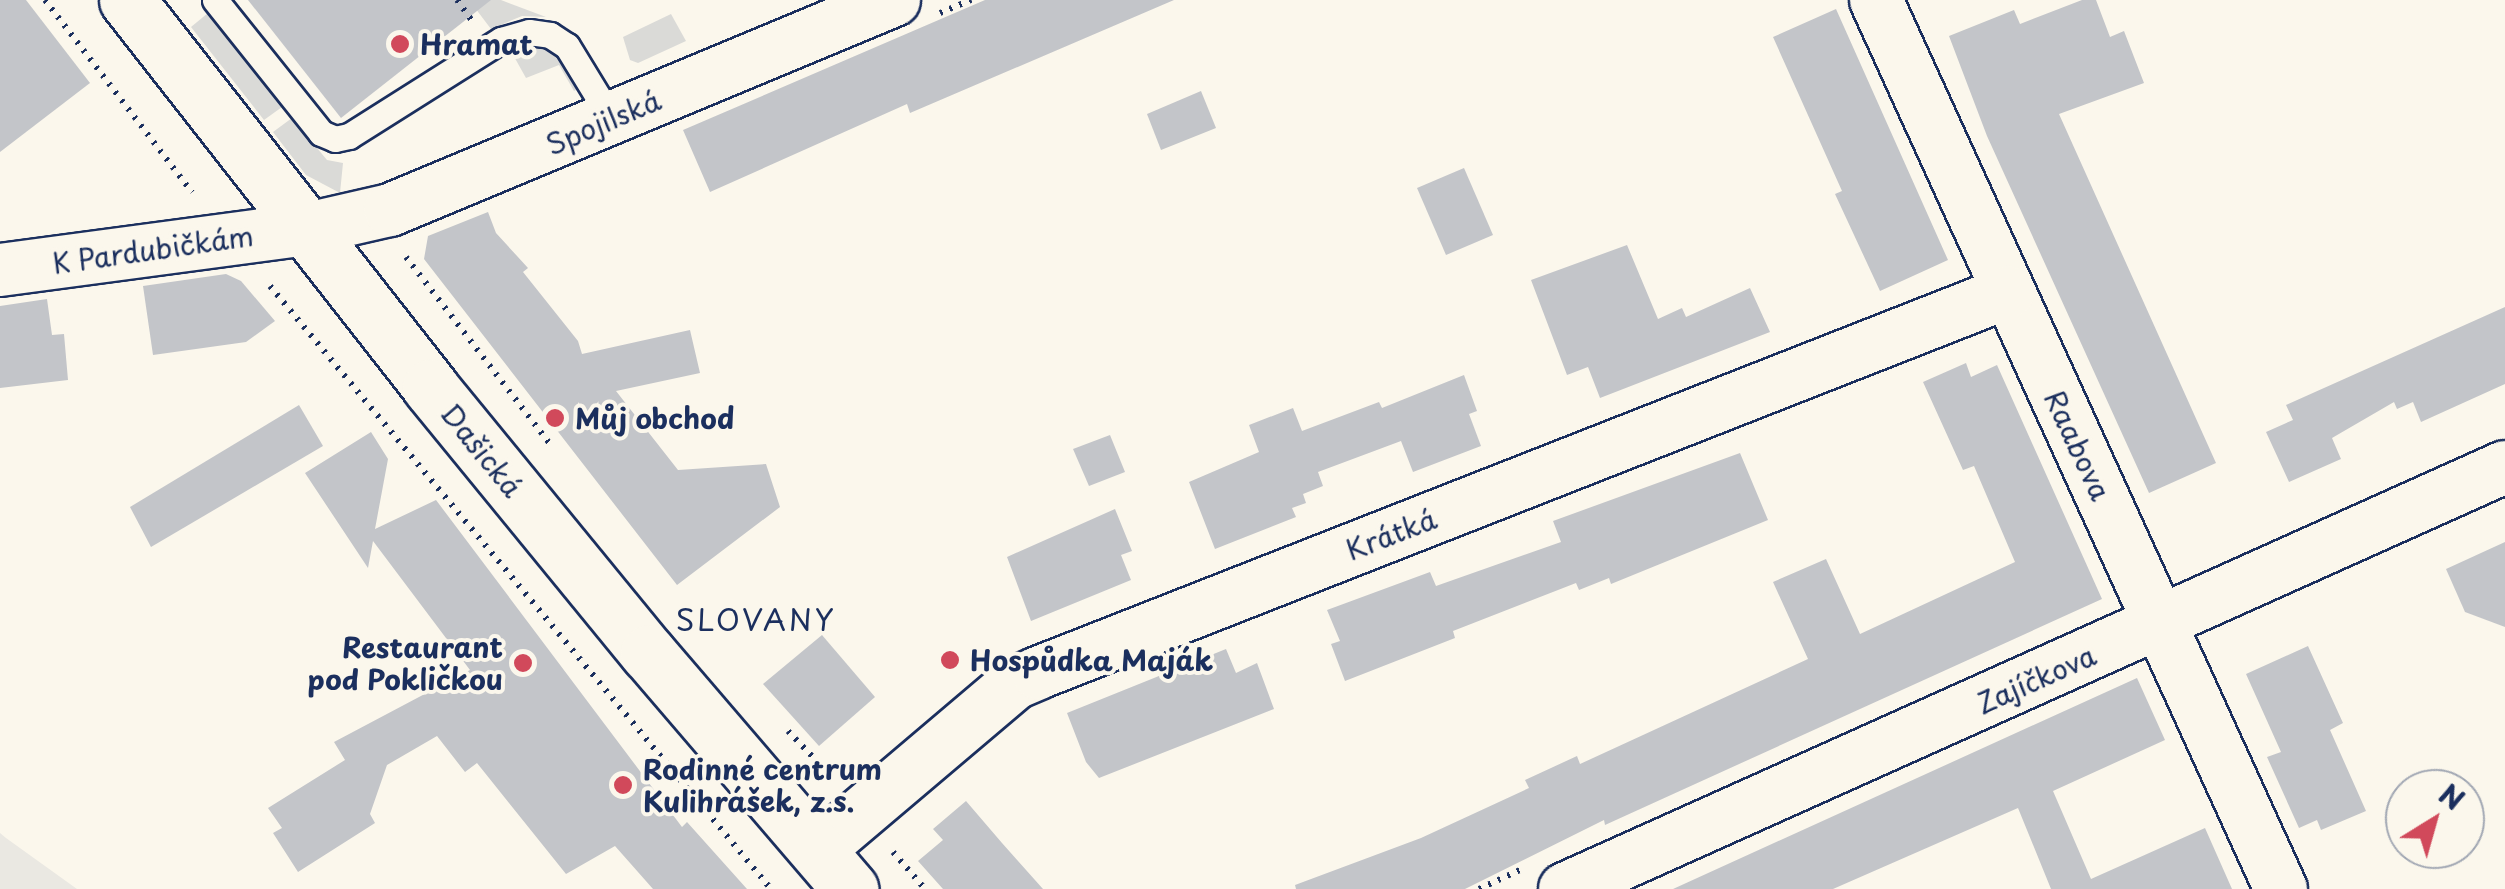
<!DOCTYPE html>
<meta charset="utf-8">
<style>
body{margin:0}
#map{position:relative;width:2505px;height:889px;overflow:hidden;background:#fbf7ec;font-family:"Playpen Sans",sans-serif}
div>[style]{position:absolute}
[style*='--x']{left:calc(var(--x)*1px);top:calc(var(--y)*1px);width:calc(var(--w)*1px);rotate:calc(var(--a)*1deg)}
.built>*{inset:0;background:#eae8e2}
.green>*{inset:0;background:#dadad7}
.building>*{inset:0;background:#c3c5c9}
.path>*{height:6px;margin-top:-3px;transform-origin:0;background:repeating-linear-gradient(90deg,#1b2f5e 0 2.5px,transparent 0 10.5px)}
.roads{filter:drop-shadow(2px 0 #1b2f5e) drop-shadow(-2px 0 #1b2f5e) drop-shadow(0 2px #1b2f5e) drop-shadow(0 -2px #1b2f5e)}
.service>*{height:25px;margin:-12.5px;padding:0 12.5px;transform-origin:12.5px;border-radius:12.5px;background:#fbf7ec}
.minor>*{height:52px;margin:-26px;padding:0 26px;transform-origin:26px;border-radius:26px;background:#fbf7ec}
.secondary>*{height:55px;margin:-27.5px;padding:0 27.5px;transform-origin:27.5px;border-radius:27.5px;background:#fbf7ec}
.dots>*{width:28px;height:28px;translate:-50% -50%;box-sizing:border-box;border:5px solid #fbf7ec;border-radius:50%}
span{translate:-50% -50%;white-space:nowrap;text-align:center;line-height:1.15;-webkit-text-stroke:8px #fbf7ec;paint-order:stroke}
.poi-label{font-size:28px;color:#1b2f5e;font-weight:700}
.left{translate:0 -50%;text-align:left}
.right{translate:-100% -50%;text-align:right}
.street-label{font-size:28px;color:#1b2f5e}
.neighbourhood-label{font-size:30px;color:#1b2f5e;letter-spacing:2.5px}
.north{position:absolute;left:2385px;top:769px;width:100px;height:100px;box-sizing:border-box;background:#fbf7ec;border:2px solid #a1a7b3;border-radius:50%;rotate:37deg;font-size:28px;font-weight:700;line-height:40px;text-align:center;color:#1b2f5e}
.north::after{content:'';display:block;margin:auto;width:35px;height:45px;background:#d1495b;clip-path:polygon(50% 0,100% 100%,50% 72%,0 100%)}
</style>
<div id="map">
<div class="built">
<i style="clip-path:polygon(0 833px,6px 838px,77px 889px,0 889px)"></i>
</div>
<div class="green">
<i style="clip-path:polygon(469px 0,501px 0,546px 17px,522px 16px,491px 29px)"></i>
<i style="clip-path:polygon(208px 13px,282px 107px,264px 120px,191px 27px)"></i>
<i style="clip-path:polygon(671px 14px,686px 41px,638px 63px,630px 60px,623px 37px)"></i>
<i style="clip-path:polygon(542px 47px,550px 51px,582px 86px,574px 91px,559px 65px,526px 78px,512px 53px)"></i>
<i style="clip-path:polygon(292px 118px,327px 160px,343px 163px,340px 193px,306px 175px,273px 132px)"></i>
</div>
<div class="building">
<i style="clip-path:polygon(0 0,26px 0,90px 83px,0 152px)"></i>
<i style="clip-path:polygon(248px 0,491px 0,341px 118px)"></i>
<i style="clip-path:polygon(985px 0,1174px 0,910px 113px,907px 104px,710px 192px,683px 130px)"></i>
<i style="clip-path:polygon(2082px 0,2096px 0,2110px 37px,2124px 31px,2144px 83px,2059px 114px,2216px 463px,2149px 493px,1987px 136px,1949px 36px,2014px 10px,2020px 24px)"></i>
<i style="clip-path:polygon(1836px 9px,1948px 260px,1880px 291px,1835px 194px,1842px 191px,1773px 37px)"></i>
<i style="clip-path:polygon(1201px 91px,1216px 128px,1161px 150px,1147px 114px)"></i>
<i style="clip-path:polygon(1464px 168px,1493px 235px,1446px 255px,1417px 188px)"></i>
<i style="clip-path:polygon(488px 212px,496px 233px,528px 268px,523px 272px,578px 341px,582px 354px,690px 330px,700px 373px,616px 391px,678px 470px,766px 464px,780px 507px,677px 585px,424px 259px,428px 236px)"></i>
<i style="clip-path:polygon(1627px 245px,1658px 319px,1682px 308px,1686px 317px,1750px 288px,1770px 332px,1600px 398px,1588px 367px,1567px 375px,1531px 280px)"></i>
<i style="clip-path:polygon(226px 274px,241px 281px,275px 321px,246px 342px,153px 355px,143px 286px)"></i>
<i style="clip-path:polygon(47px 299px,52px 335px,64px 334px,68px 380px,0 388px,0 306px)"></i>
<i style="clip-path:polygon(2505px 307px,2505px 384px,2421px 422px,2413px 402px,2397px 409px,2394px 402px,2332px 438px,2341px 459px,2289px 482px,2266px 432px,2293px 420px,2286px 405px)"></i>
<i style="clip-path:polygon(1966px 363px,1971px 377px,1997px 365px,2102px 599px,1605px 825px,1604px 820px,1465px 889px,1296px 889px,1295px 885px,1421px 838px,1529px 788px,1525px 780px,1577px 756px,1580px 764px,1808px 659px,1773px 582px,1826px 559px,1860px 634px,2015px 562px,1974px 466px,1963px 470px,1923px 382px)"></i>
<i style="clip-path:polygon(1464px 375px,1477px 411px,1469px 414px,1481px 446px,1413px 472px,1401px 441px,1318px 472px,1323px 486px,1303px 494px,1306px 503px,1292px 508px,1296px 517px,1215px 549px,1189px 482px,1259px 452px,1249px 425px,1293px 408px,1302px 431px,1379px 402px,1382px 408px)"></i>
<i style="clip-path:polygon(299px 405px,323px 446px,151px 547px,130px 507px)"></i>
<i style="clip-path:polygon(371px 432px,388px 459px,375px 529px,436px 500px,682px 827px,687px 822px,747px 889px,653px 889px,615px 846px,566px 874px,477px 763px,465px 772px,437px 736px,387px 765px,370px 814px,375px 823px,298px 872px,273px 833px,282px 828px,268px 808px,345px 760px,334px 742px,470px 670px,373px 541px,368px 568px,305px 473px)"></i>
<i style="clip-path:polygon(1110px 435px,1125px 472px,1089px 486px,1073px 449px)"></i>
<i style="clip-path:polygon(1740px 453px,1768px 520px,1611px 584px,1609px 578px,1579px 590px,1576px 583px,1453px 631px,1455px 638px,1345px 681px,1331px 644px,1340px 641px,1327px 610px,1430px 572px,1436px 586px,1561px 542px,1553px 521px)"></i>
<i style="clip-path:polygon(1115px 509px,1132px 551px,1121px 555px,1131px 580px,1031px 621px,1007px 557px)"></i>
<i style="clip-path:polygon(2505px 542px,2505px 627px,2465px 612px,2446px 569px)"></i>
<i style="clip-path:polygon(822px 635px,875px 697px,819px 746px,763px 684px)"></i>
<i style="clip-path:polygon(2308px 646px,2343px 723px,2330px 730px,2366px 811px,2321px 830px,2317px 820px,2299px 828px,2267px 757px,2281px 752px,2246px 674px)"></i>
<i style="clip-path:polygon(1226px 649px,1236px 673px,1257px 663px,1274px 709px,1099px 778px,1086px 762px,1067px 713px)"></i>
<i style="clip-path:polygon(2137px 678px,2165px 740px,2053px 791px,2091px 879px,2205px 828px,2232px 889px,2051px 889px,2018px 808px,1833px 889px,1673px 889px)"></i>
<i style="clip-path:polygon(966px 801px,1002px 843px,1043px 889px,943px 889px,918px 861px,943px 840px,933px 829px)"></i>
</div>
<div class="path">
<i style="--x:45;--y:0;--w:242;--a:52.6"></i>
<i style="--x:457;--y:0;--w:24;--a:54"></i>
<i style="--x:940;--y:13;--w:34;--a:-23"></i>
<i style="--x:406;--y:257;--w:236;--a:52.4"></i>
<i style="--x:270;--y:286;--w:784;--a:50.28"></i>
<i style="--x:788;--y:731;--w:62;--a:46.3"></i>
<i style="--x:893;--y:852;--w:49;--a:49.1"></i>
<i style="--x:1479;--y:889;--w:45;--a:-24.9"></i>
</div>
<div class="roads">
<div class="service">
<i style="--x:215;--y:0;--w:170;--a:51.4"></i>
<i style="--x:321;--y:133;--w:15;--a:23"></i>
<i style="--x:335;--y:139;--w:14;--a:-12"></i>
<i style="--x:349;--y:136;--w:180;--a:-32.3"></i>
<i style="--x:501;--y:40;--w:29;--a:-16"></i>
<i style="--x:529;--y:32;--w:21;--a:8"></i>
<i style="--x:550;--y:35;--w:20;--a:33"></i>
<i style="--x:567;--y:46;--w:84;--a:58.6"></i>
</div>
<div class="minor">
<i style="--x:1876;--y:0;--w:977;--a:65.51"></i>
<i style="--x:0;--y:270;--w:310;--a:-7.6"></i>
<i style="--x:307;--y:229;--w:85;--a:-12.9"></i>
<i style="--x:390;--y:210;--w:546;--a:-22.62"></i>
<i style="--x:817;--y:851;--w:260;--a:-40.3"></i>
<i style="--x:1015;--y:683;--w:25;--a:-23"></i>
<i style="--x:1038;--y:673;--w:1042;--a:-21.44"></i>
<i style="--x:1565;--y:889;--w:1030;--a:-24.18"></i>
</div>
<div class="secondary">
<i style="--x:127;--y:0;--w:492;--a:51.9"></i>
<i style="--x:430;--y:387;--w:344;--a:50.7"></i>
<i style="--x:648;--y:653;--w:311;--a:49.4"></i>
</div>
</div>
<div class="dots">
<i style="left:400px;top:44px;background:#d1495b"></i>
<i style="left:555px;top:418px;background:#d1495b"></i>
<i style="left:950px;top:660px;background:#d1495b"></i>
<i style="left:523px;top:663px;background:#d1495b"></i>
<i style="left:623px;top:785px;background:#d1495b"></i>
</div>
<div class="poi-label">
<span class="left" style="left:420px;top:44px">Hramat</span>
<span class="left" style="left:575px;top:418px">Můj obchod</span>
<span class="right" style="left:503px;top:663px">Restaurant<br>pod Pokličkou</span>
<span class="left" style="left:970px;top:660px">Hospůdka Maják</span>
<span class="left" style="left:643px;top:785px">Rodinné centrum<br>Kulihrášek, z.s.</span>
</div>
<div class="street-label">
<span style="left:603px;top:122px;rotate:-23deg">Spojilská</span>
<span style="left:153px;top:249px;rotate:-8deg">K Pardubičkám</span>
<span style="left:2078px;top:445px;rotate:65deg">Raabova</span>
<span style="left:482px;top:450px;rotate:51deg">Dašická</span>
<span style="left:1391px;top:534px;rotate:-21deg">Krátká</span>
<span style="left:2036px;top:679px;rotate:-24deg">Zajíčkova</span>
</div>
<div class="neighbourhood-label">
<span style="left:756px;top:619px">SLOVANY</span>
</div>
<div class="north">N</div>
</div>
